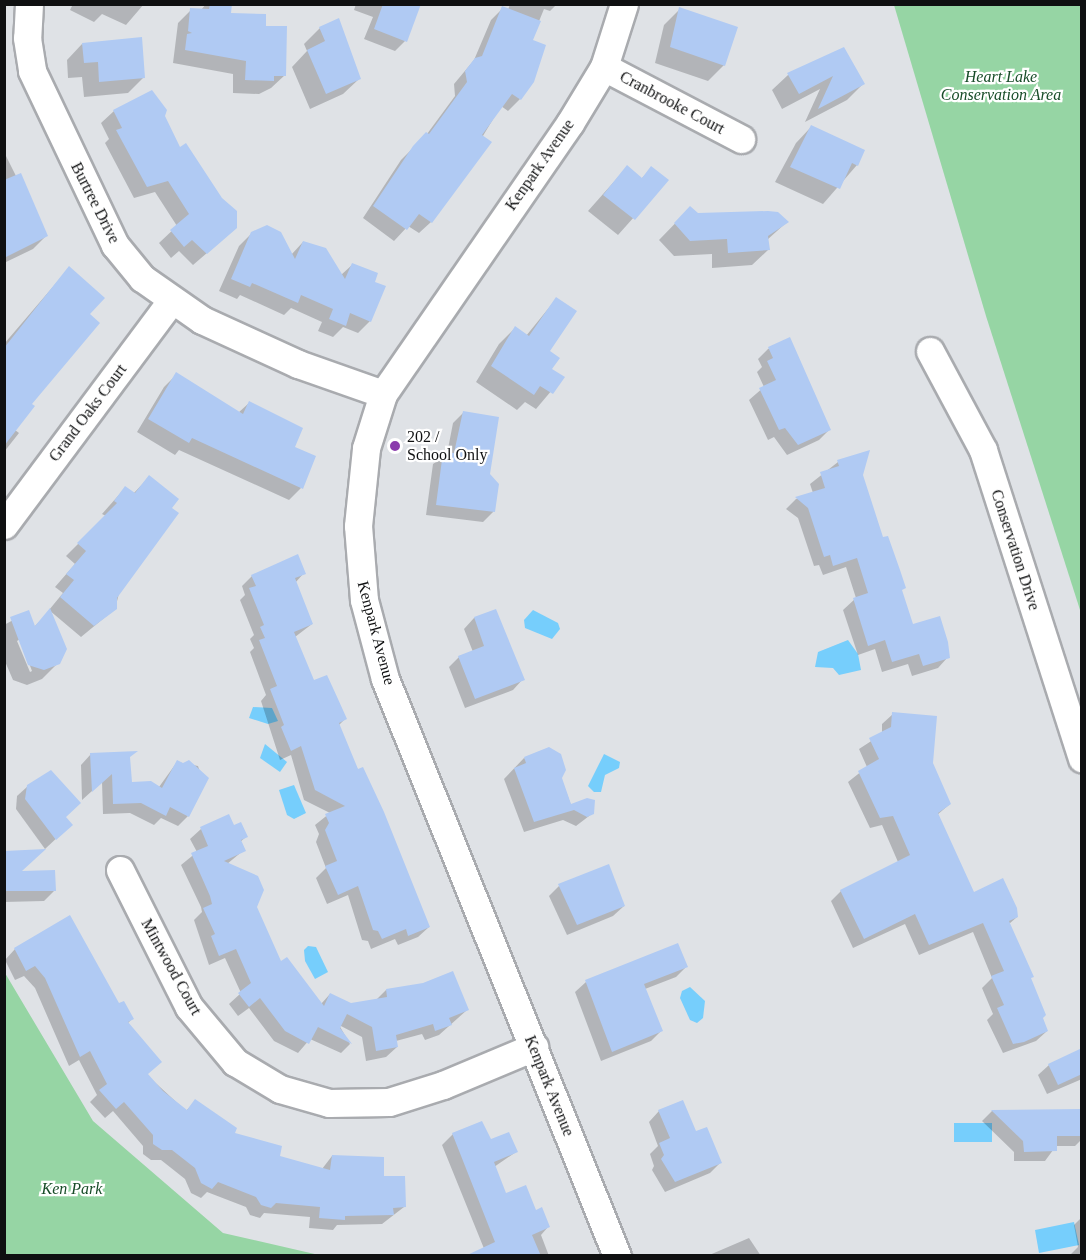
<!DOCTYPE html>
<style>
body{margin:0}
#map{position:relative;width:1086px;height:1260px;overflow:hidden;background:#dfe2e6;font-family:Georgia,serif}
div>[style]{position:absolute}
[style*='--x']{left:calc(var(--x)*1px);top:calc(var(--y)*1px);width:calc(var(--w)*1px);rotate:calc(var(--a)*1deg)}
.green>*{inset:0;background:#96d5a4}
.water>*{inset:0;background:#76cefc}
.shadow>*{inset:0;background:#0003}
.building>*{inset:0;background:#b0caf3}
.roads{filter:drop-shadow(2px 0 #a9abaf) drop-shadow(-2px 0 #a9abaf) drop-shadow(0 2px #a9abaf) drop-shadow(0 -2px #a9abaf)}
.minor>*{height:27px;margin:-13.5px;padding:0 13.5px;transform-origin:13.5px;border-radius:13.5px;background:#fff}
.dots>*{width:16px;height:16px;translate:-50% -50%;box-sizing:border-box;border:3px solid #fff;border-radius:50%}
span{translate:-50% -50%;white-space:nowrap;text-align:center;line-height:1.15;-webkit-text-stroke:4.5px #fff;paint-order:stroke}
.park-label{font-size:16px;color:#174c28;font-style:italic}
.street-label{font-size:16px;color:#0f1011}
.poi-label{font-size:16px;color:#0f1011}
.left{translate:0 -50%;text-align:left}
.frame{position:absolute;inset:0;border:6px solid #0f1011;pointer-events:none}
</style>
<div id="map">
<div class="green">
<i style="clip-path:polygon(894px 5px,1081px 5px,1081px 613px,986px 316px)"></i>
<i style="clip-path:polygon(5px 973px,93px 1121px,223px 1233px,319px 1255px,5px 1255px)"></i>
</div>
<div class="water">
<i style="clip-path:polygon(533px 610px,558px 623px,560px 629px,552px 639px,525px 628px,524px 620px)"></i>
<i style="clip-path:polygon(848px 640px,858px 654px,861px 670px,839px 675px,833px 668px,815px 667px,818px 652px)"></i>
<i style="clip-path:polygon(253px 707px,272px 708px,278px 721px,268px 724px,249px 718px)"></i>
<i style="clip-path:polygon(265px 744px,287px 762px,280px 772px,260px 758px)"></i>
<i style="clip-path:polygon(604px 754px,620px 762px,619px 768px,605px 775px,601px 792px,594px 792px,588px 786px)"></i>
<i style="clip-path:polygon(294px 785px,306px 813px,294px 819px,287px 815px,279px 790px)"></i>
<i style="clip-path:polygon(308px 946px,316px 947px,328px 972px,315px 979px,305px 961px,304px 950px)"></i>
<i style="clip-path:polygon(690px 987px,705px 1001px,703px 1018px,697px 1023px,690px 1020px,680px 998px,682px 991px)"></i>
<i style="clip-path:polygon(954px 1123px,992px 1123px,992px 1142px,954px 1142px)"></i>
<i style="clip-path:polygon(1074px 1222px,1079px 1245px,1039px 1253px,1035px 1230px)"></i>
</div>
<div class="shadow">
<i style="clip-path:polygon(73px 4px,144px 4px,126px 25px,102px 14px,94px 22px,70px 10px)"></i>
<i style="clip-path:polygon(206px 4px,230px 4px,229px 15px,264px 27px,285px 75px,271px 88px,259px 94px,233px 93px,233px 74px,173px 63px,178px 23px,191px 10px,201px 10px)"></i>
<i style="clip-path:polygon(356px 4px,419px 4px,405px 41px,395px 51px,364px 39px,373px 17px,354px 10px)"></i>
<i style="clip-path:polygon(510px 4px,557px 4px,550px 11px,544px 9px,531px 41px,520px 99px,508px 111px,501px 106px,431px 222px,419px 233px,408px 226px,394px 241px,363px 218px,401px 160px,427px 134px,455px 96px,454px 84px,474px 60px,491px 20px,503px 8px,508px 10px)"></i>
<i style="clip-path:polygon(680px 9px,724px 65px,708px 81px,655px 63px,664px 25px)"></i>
<i style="clip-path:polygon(338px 20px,359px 79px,343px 94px,310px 109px,292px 67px,307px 51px,304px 44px,320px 28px)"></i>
<i style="clip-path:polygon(82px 44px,144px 77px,128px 93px,84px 97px,82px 77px,68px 78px,67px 60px)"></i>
<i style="clip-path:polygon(844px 49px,863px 84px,847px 100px,805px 122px,820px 89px,782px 109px,772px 90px,788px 75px)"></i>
<i style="clip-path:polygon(114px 111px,163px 116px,179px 149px,236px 228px,193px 265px,179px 251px,171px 258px,159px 243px,177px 226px,155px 192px,134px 198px,105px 143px,109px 139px,101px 123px)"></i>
<i style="clip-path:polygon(811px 127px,857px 165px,823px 204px,775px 182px,796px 143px)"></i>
<i style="clip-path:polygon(4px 152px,46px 236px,33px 249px,4px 263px)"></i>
<i style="clip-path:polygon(627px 167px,641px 179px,652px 168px,667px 180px,618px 235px,588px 211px)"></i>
<i style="clip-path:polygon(690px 208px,697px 214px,787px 222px,767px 240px,768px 250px,752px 265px,712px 268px,712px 254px,674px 256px,659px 240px)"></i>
<i style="clip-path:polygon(252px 233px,291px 255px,303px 242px,341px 275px,352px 265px,370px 321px,358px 333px,343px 327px,333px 337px,318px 331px,322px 322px,291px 308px,284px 315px,240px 295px,237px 299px,219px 291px,239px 246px)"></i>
<i style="clip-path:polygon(69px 268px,88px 314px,29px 404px,15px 430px,19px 433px,4px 452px,4px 344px)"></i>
<i style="clip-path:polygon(556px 299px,548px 351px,550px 369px,563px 377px,536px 409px,525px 402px,517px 410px,476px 382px,499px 344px,515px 328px,526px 336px)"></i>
<i style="clip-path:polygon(789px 339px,829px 430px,819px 440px,787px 455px,774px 437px,768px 440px,749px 400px,764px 387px,757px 372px,762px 367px,758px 359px,768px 349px)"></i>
<i style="clip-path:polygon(177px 374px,238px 413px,249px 403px,293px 448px,301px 488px,289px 500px,179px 450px,175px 455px,137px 432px,164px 387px)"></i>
<i style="clip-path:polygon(463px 413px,488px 475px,494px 511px,483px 522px,426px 515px,433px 464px,447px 454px,453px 423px)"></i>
<i style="clip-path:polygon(838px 462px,861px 475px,912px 626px,948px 657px,938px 668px,912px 676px,908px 664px,882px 672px,875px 649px,858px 655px,843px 610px,856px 598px,846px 567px,823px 575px,819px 565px,814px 566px,798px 518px,786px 509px,796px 499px,813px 493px,810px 484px)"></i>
<i style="clip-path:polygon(149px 477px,115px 609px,81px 637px,49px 610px,63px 593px,55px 587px,75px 564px,66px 556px,106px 516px,102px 514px,125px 488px,133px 494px)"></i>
<i style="clip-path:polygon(304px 573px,295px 583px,312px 624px,295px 637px,313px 682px,345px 719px,338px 726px,429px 927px,418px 937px,398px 945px,395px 939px,371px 949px,368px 941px,362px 940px,348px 895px,327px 904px,316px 878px,326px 868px,316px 842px,319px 834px,315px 825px,330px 813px,304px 800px,291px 755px,280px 760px,261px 701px,266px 695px,250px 652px,254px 648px,250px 639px,254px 635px,240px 600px,245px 595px,242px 586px,252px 576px)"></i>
<i style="clip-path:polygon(evenodd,50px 611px,58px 663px,42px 679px,27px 685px,13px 680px,4px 659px,4px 625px,28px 612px,34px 627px,50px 611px,20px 639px,32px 671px,30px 672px,17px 641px,20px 639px)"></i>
<i style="clip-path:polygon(495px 611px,523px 679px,513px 690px,465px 708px,449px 667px,459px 657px,473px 652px,464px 629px,474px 618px)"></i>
<i style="clip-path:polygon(893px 714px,931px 764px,950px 804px,937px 815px,974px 894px,1017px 917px,1009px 924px,1047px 1031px,1036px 1041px,1003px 1053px,987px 1020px,993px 1014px,982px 988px,992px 978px,973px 932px,919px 955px,905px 924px,853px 948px,831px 901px,841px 891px,898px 862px,882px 825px,870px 828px,848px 782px,867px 767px,859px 749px,882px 734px,882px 724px)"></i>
<i style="clip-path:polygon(91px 754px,129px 757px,130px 783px,159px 787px,177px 762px,198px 766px,201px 775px,188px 816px,178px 826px,161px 818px,154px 825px,130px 813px,103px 814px,102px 782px,82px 800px,81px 765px)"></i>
<i style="clip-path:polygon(524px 758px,561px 778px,571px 805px,593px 813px,576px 826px,563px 820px,524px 832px,504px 779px)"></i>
<i style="clip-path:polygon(28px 786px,64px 817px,60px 835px,45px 849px,16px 809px,17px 796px)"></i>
<i style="clip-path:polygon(233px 827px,246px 837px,240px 842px,244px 850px,227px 864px,255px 907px,281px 964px,321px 1004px,330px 994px,351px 1005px,376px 1000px,386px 990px,467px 1010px,439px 1035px,425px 1040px,422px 1034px,396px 1041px,397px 1047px,386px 1057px,366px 1061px,362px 1037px,339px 1025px,350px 1044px,341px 1053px,310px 1039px,298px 1053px,274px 1041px,249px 1008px,238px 1016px,229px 1004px,241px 993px,225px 958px,209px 965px,194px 920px,202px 912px,201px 907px,181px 865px,197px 852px,190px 839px,201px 829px)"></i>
<i style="clip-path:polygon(4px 852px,19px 873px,54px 891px,44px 901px,4px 902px)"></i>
<i style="clip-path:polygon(559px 886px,624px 906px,613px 916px,567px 935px,549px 896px)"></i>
<i style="clip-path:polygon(15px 949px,119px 1005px,132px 1019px,127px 1024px,147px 1075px,186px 1111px,195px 1101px,232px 1134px,278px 1158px,322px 1169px,332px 1156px,383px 1178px,404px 1207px,382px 1224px,337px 1225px,333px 1230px,309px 1228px,310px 1217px,264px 1213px,260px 1218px,250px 1215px,246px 1207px,207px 1192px,201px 1198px,191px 1193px,185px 1179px,161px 1160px,151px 1160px,143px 1154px,143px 1146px,113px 1111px,105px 1118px,90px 1102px,97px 1095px,79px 1060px,69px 1066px,35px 988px,24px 976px,15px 980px,5px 960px)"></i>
<i style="clip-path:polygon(686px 967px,676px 977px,645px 989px,661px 1031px,651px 1041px,601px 1061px,575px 992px,586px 982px)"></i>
<i style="clip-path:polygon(1082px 1050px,1082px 1079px,1047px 1094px,1038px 1075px,1049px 1065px)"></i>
<i style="clip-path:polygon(659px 1111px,695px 1133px,720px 1163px,710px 1173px,665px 1192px,652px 1170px,654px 1166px,650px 1154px,658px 1146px,649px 1122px)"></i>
<i style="clip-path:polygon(992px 1111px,1082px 1111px,1082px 1139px,1075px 1146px,1056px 1146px,1045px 1161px,1014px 1161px,1014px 1152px,982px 1121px)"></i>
<i style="clip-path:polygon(453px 1134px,490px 1141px,516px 1152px,494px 1167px,505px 1195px,535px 1212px,548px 1227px,541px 1235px,549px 1256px,487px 1256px,442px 1145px)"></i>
<i style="clip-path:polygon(1082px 1217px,1082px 1256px,1069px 1256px,1078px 1247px,1074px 1225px)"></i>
<i style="clip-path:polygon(749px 1238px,761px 1256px,707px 1256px)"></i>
</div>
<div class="building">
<i style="clip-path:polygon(210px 4px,232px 4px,231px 13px,266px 14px,266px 26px,287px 26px,286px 76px,274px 76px,274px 81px,245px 80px,246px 61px,185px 50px,187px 34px,192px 33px,188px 31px,190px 8px,209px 9px)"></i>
<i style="clip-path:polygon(383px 4px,421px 4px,407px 42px,374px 29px)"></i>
<i style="clip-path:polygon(502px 6px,541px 21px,533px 40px,546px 45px,534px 82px,521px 100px,512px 94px,482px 135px,492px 142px,432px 223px,419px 214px,407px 230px,373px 206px,413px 146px,426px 132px,429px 134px,467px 82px,465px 71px,475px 58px,482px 56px)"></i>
<i style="clip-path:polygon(679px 7px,738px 27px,725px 66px,670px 47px)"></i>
<i style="clip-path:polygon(339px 18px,361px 79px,326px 94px,307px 50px,325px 41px,319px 27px)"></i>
<i style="clip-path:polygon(142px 37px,145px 78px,99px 82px,98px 62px,84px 63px,82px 43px)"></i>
<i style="clip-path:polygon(844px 47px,865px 84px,818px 109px,833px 76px,799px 94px,787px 73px)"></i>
<i style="clip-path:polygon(152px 90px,167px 110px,165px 116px,180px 147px,186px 143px,222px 198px,237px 211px,237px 228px,207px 254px,192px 240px,184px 247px,170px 230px,189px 214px,168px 181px,147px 187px,116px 130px,122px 128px,113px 110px)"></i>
<i style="clip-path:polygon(811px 125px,865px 150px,858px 166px,852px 163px,840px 189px,790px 167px)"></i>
<i style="clip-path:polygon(627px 165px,642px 178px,651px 166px,669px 180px,635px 220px,603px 195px)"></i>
<i style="clip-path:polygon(21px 173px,48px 236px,4px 258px,4px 180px)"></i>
<i style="clip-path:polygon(690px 206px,698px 213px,768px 211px,778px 212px,789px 222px,768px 236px,770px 250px,728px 253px,727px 239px,690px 241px,674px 223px)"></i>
<i style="clip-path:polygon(267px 225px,281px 232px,295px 259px,303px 241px,326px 248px,345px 279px,352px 263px,378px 273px,375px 282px,386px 286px,371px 322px,350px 313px,346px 326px,329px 319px,333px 309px,301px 295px,298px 303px,252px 283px,250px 287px,231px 279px,251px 232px)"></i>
<i style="clip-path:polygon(69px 266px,105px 298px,90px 314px,100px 323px,32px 404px,35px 406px,4px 446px,4px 348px)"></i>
<i style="clip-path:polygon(556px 297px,577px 311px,550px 351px,560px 358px,552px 369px,565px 377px,553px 394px,540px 386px,534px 395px,491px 366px,515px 326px,529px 336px)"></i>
<i style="clip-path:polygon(790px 337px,831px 430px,798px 445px,785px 428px,779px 430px,759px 388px,776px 380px,767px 361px,773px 358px,768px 347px)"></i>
<i style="clip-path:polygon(176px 372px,243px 414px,249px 401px,303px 428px,295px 447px,316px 456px,303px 489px,192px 438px,189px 443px,148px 419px)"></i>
<i style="clip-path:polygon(463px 411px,499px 417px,490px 474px,499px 484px,495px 512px,436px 505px,443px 452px,454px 453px)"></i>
<i style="clip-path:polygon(870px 450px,863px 475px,883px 537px,888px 536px,900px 570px,906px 588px,902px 590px,913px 624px,940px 616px,948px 642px,950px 658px,923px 666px,919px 654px,892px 662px,885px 640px,868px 646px,853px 598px,868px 593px,857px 558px,833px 566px,830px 555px,824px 557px,808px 508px,795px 497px,825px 488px,820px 472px,839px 466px,837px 460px)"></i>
<i style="clip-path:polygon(149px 475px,179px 499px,172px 508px,179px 513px,117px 598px,117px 609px,94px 626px,60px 597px,74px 580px,66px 574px,86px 551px,77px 543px,117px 503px,114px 501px,125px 486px,135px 493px)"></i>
<i style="clip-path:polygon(298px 554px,306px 574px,295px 578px,313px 624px,294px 632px,314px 680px,327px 675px,338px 699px,347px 719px,339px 723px,358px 769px,363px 767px,384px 812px,430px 927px,408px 936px,406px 929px,382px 939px,378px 931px,373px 930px,358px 886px,338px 895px,325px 866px,337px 861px,325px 830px,329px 823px,325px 814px,345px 806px,315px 790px,301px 746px,291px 751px,281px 727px,284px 725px,270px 689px,277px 686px,259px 640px,265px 638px,260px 627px,264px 625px,249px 588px,256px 586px,251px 575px)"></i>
<i style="clip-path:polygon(50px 608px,67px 649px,60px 664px,44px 670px,28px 665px,10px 617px,29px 610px,35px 626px)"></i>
<i style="clip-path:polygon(496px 609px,525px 680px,475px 699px,458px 656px,484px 646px,474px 617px)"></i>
<i style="clip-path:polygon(892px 712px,937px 716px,933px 763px,951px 804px,938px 813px,974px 892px,1003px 878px,1017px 908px,1018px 917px,1009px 921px,1034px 977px,1031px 978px,1046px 1015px,1043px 1018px,1048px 1031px,1024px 1042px,1013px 1044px,997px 1008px,1004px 1005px,991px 976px,1004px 971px,983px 923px,929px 945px,915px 914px,864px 939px,840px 890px,910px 855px,893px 816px,880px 818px,858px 771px,879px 759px,869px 738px,891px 727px)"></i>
<i style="clip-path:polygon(549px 747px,561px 754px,566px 770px,562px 778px,571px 804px,587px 798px,595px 800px,594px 814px,587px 817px,574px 810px,534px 822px,514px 768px,526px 763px,524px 757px)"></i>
<i style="clip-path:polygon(138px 751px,130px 757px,132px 782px,151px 781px,162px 788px,177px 760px,183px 763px,189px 760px,209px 778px,189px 817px,170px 807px,166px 816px,141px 803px,113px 804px,112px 774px,92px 792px,90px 753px)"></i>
<i style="clip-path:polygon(51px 770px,81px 803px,66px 817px,73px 825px,56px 840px,25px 799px,27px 785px)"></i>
<i style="clip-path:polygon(229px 814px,234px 825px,241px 822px,248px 837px,241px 840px,246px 851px,224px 861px,258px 876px,264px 890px,257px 907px,281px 961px,287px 957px,324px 1006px,330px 993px,351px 1003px,387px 997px,386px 989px,423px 983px,453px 971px,469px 1010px,449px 1018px,452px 1025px,435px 1031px,433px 1024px,396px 1035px,398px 1047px,376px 1051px,372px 1027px,347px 1014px,340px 1028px,352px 1044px,318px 1027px,309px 1044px,285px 1031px,260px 998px,249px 1007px,238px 993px,251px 983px,236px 949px,219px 956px,211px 936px,215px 934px,203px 908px,212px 904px,210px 896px,191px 853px,208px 846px,200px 827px)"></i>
<i style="clip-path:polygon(46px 849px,22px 871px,55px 870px,56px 891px,4px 891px,4px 851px)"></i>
<i style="clip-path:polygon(609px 864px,625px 906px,577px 925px,558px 884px)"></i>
<i style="clip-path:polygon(70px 915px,119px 1003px,124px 1001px,134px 1019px,128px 1022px,162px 1062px,148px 1074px,163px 1091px,187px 1110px,195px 1099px,237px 1128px,235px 1133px,282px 1146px,280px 1156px,330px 1170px,332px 1155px,384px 1157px,384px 1176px,405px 1176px,406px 1207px,393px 1208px,394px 1215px,345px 1216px,345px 1220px,319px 1218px,320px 1207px,276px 1203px,271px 1208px,261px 1205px,256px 1197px,218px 1182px,212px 1189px,201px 1183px,195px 1168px,172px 1150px,162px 1150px,153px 1144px,153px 1135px,124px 1102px,116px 1109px,99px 1090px,107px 1084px,90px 1051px,80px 1057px,45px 978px,35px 966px,26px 971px,14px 948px)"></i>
<i style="clip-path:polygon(678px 943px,688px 967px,644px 984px,663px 1031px,612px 1052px,585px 980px)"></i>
<i style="clip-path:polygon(1082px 1048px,1082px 1074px,1058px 1085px,1048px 1064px)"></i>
<i style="clip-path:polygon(683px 1100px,696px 1131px,707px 1127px,722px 1163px,675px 1182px,661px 1159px,664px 1155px,659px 1143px,670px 1138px,658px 1110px)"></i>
<i style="clip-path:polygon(1082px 1109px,1082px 1136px,1057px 1136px,1057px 1151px,1024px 1152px,1023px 1141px,991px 1110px)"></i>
<i style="clip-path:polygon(482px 1121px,491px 1139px,509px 1132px,518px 1152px,494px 1162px,506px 1193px,526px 1185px,536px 1210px,542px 1207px,550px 1227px,532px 1235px,541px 1256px,465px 1256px,495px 1242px,452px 1133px)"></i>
</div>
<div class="roads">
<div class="minor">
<i style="--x:29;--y:4;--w:34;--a:93"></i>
<i style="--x:27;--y:38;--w:33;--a:81"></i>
<i style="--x:32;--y:71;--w:193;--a:64.5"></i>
<i style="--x:115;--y:245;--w:43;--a:50.7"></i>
<i style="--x:142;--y:278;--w:73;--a:35"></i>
<i style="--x:202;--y:320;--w:106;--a:24.6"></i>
<i style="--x:298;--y:364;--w:90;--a:19.4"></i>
<i style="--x:604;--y:67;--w:155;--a:27.7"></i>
<i style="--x:930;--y:351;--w:112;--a:61.8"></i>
<i style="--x:983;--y:450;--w:324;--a:72.2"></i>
<i style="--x:4;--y:525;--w:279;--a:-53.3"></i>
<i style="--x:120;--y:870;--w:153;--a:63.3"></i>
<i style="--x:189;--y:1007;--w:72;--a:50.1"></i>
<i style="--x:235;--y:1062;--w:52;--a:31"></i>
<i style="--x:280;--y:1089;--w:51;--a:15.9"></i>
<i style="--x:329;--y:1103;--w:60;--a:-1"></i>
<i style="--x:389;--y:1102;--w:57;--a:-17.5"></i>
<i style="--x:443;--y:1085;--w:99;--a:-22.7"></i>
<i style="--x:617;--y:1256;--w:622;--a:-111.9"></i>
<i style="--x:385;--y:679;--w:82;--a:-104.9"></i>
<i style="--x:364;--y:600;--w:74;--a:-94.6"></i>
<i style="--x:358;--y:526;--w:78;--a:-84.1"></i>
<i style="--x:366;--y:448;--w:57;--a:-72.5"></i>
<i style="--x:383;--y:394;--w:329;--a:-55.4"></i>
<i style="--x:570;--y:123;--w:66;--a:-58.7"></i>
<i style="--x:604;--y:67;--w:66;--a:-72.4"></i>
</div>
</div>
<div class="dots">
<i style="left:395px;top:446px;background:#8a3bac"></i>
</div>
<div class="park-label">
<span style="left:1001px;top:86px">Heart Lake<br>Conservation Area</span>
<span style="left:72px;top:1189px">Ken Park</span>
</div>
<div class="street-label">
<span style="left:672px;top:103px;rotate:28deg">Cranbrooke Court</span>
<span style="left:540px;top:165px;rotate:-55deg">Kenpark Avenue</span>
<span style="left:95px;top:203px;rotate:63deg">Burtree Drive</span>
<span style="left:88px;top:413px;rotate:-53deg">Grand Oaks Court</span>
<span style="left:1015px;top:550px;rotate:72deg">Conservation Drive</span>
<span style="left:376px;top:633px;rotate:75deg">Kenpark Avenue</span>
<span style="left:171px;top:967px;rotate:61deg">Mintwood Court</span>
<span style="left:549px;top:1086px;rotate:68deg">Kenpark Avenue</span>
</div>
<div class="poi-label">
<span class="left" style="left:407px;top:446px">202 /<br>School Only</span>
</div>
<div class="frame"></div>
</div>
